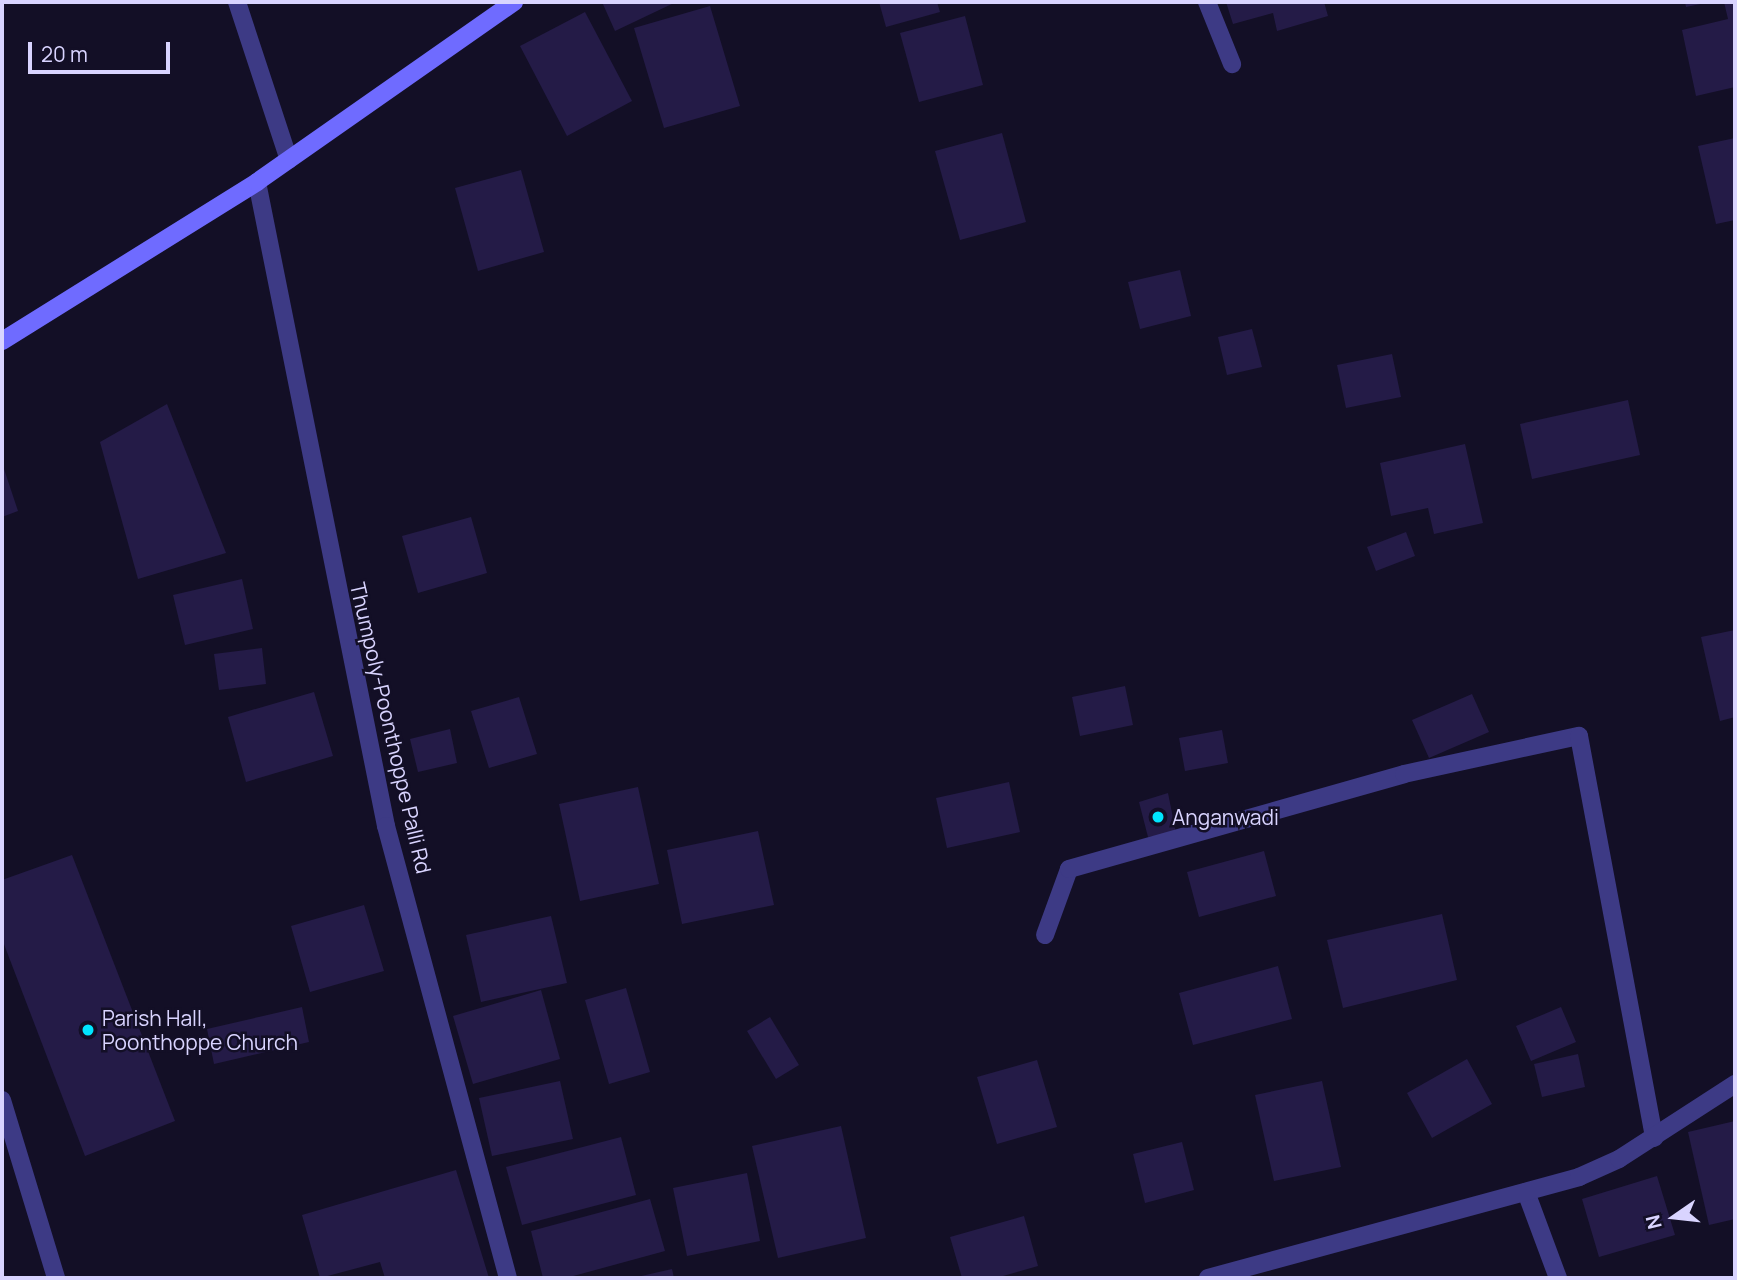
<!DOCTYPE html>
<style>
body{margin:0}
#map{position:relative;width:1737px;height:1280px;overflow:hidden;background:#130f26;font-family:Manrope,sans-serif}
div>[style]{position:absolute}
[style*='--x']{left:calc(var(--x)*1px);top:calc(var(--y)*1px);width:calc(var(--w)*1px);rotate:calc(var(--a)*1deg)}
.building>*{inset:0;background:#241b47}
.minor>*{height:18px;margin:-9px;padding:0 9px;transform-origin:9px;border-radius:9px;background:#3d3a85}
.secondary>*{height:18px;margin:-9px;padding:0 9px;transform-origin:9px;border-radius:9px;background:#6f6bff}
.dots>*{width:19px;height:19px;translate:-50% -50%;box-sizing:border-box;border:4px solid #130f26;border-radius:50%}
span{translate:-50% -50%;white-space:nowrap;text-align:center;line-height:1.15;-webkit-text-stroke:5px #130f26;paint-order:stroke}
.street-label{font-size:21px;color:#d9d4ff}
.poi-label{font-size:21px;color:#d9d4ff}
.left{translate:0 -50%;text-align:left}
.frame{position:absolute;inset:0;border:4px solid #d9d4ff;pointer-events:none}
.north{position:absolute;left:1639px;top:1182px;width:70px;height:70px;-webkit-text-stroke:5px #130f26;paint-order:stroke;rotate:256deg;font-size:19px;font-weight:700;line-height:28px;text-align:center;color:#d9d4ff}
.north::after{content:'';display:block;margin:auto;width:24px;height:32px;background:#d9d4ff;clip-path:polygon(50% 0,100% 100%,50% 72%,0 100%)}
.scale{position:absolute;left:28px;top:42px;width:142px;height:32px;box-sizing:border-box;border:4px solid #d9d4ff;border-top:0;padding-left:9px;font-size:21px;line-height:24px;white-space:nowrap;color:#d9d4ff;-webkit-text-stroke:5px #130f26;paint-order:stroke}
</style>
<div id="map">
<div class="building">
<i style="clip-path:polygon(602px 2px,676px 2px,615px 31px)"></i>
<i style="clip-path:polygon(879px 2px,937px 2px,940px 12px,886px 27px)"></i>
<i style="clip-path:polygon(1226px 2px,1324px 2px,1328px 16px,1277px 31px,1273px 13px,1233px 24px)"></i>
<i style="clip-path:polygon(1685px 2px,1705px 2px,1705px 3px,1686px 7px)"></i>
<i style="clip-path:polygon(1724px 2px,1735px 2px,1735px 87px,1696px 96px,1682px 30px,1728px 19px)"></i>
<i style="clip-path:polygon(710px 6px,740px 106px,664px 128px,634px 28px)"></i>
<i style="clip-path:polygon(585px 12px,632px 101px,567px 136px,520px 46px)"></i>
<i style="clip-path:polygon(965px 16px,983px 85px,919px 102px,900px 33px)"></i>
<i style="clip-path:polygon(1002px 133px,1026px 222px,960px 240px,935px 151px)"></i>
<i style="clip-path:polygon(1735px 138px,1735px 220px,1716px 224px,1698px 146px)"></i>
<i style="clip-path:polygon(521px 170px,544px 252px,478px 271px,455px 188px)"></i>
<i style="clip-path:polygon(1180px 270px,1191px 316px,1140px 329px,1128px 282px)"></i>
<i style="clip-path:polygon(1252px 329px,1262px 367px,1227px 375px,1218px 337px)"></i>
<i style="clip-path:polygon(1392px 354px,1401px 397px,1346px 408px,1337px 365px)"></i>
<i style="clip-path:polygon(1628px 400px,1640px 455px,1532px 479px,1520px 424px)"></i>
<i style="clip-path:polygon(167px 404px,226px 553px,138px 579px,100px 442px)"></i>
<i style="clip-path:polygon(1465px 444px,1483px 523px,1434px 534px,1428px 508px,1391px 516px,1380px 463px)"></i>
<i style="clip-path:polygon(2px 463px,18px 511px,2px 517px)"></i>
<i style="clip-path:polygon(471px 517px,487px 573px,418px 593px,402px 536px)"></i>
<i style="clip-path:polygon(1406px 532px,1415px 556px,1376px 571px,1367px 547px)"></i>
<i style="clip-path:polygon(242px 579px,253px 629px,185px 645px,173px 595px)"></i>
<i style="clip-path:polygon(1735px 630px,1735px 717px,1720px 721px,1701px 637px)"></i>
<i style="clip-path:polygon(262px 648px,266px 684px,219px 690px,214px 654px)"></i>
<i style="clip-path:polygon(1125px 686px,1133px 725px,1080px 736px,1072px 697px)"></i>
<i style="clip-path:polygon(314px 692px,333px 756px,246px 782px,228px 717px)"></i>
<i style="clip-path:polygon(1472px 694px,1489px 732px,1429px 758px,1412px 720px)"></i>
<i style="clip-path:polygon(519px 697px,537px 754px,489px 768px,471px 711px)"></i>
<i style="clip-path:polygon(450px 729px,457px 763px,418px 772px,410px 739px)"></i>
<i style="clip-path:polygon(1222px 730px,1228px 763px,1185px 771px,1179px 738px)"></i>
<i style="clip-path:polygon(1009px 782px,1020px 832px,947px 848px,936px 798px)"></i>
<i style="clip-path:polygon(638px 787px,659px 884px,580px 901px,559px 804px)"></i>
<i style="clip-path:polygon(1168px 793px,1176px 833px,1148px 837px,1139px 802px)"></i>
<i style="clip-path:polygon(758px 831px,774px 905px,682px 924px,667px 850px)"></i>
<i style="clip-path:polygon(1264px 851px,1276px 896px,1199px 917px,1187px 872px)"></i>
<i style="clip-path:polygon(72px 855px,175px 1121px,85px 1156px,2px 939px,2px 880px)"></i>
<i style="clip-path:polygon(364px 905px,384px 971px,310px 992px,291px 926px)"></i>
<i style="clip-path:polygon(1442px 914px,1457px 980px,1343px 1008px,1327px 940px)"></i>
<i style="clip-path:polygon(551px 916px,567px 983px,481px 1002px,466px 935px)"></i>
<i style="clip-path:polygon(1278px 966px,1292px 1019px,1193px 1045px,1179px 993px)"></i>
<i style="clip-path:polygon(626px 988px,650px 1072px,609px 1084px,585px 1000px)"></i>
<i style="clip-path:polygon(541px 990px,560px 1059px,473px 1084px,453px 1016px)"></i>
<i style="clip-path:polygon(302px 1007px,309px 1042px,214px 1064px,207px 1029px)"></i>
<i style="clip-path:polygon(1561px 1007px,1576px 1042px,1531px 1061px,1516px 1026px)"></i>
<i style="clip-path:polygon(770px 1017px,799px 1065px,776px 1079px,747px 1031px)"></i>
<i style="clip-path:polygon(1578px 1054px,1585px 1087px,1542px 1097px,1534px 1064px)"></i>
<i style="clip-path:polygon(1467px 1059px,1492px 1104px,1432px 1138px,1407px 1093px)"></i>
<i style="clip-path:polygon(1037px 1060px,1057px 1127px,997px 1144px,977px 1077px)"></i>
<i style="clip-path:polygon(560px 1081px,573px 1139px,492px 1156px,479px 1098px)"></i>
<i style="clip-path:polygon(1322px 1081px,1341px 1167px,1274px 1181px,1255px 1095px)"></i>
<i style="clip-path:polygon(1735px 1121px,1735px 1219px,1709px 1225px,1688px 1132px)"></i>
<i style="clip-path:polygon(841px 1126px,866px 1238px,778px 1258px,752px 1146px)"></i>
<i style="clip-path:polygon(621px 1137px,636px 1195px,522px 1225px,506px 1167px)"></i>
<i style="clip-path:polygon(1182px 1142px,1194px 1190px,1145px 1203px,1133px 1154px)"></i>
<i style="clip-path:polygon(456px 1170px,489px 1278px,385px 1278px,380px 1262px,320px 1278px,302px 1215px)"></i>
<i style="clip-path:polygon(747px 1173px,760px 1241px,687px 1256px,673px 1188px)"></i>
<i style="clip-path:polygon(1657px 1176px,1675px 1235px,1599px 1257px,1582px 1199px)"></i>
<i style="clip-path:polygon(650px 1199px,665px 1251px,566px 1278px,543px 1278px,531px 1231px)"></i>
<i style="clip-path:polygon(1024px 1216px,1038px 1266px,996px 1278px,962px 1278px,950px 1237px)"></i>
<i style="clip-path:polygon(672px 1269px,674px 1278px,637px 1278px,637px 1277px)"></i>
</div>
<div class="minor">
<i style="--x:237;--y:2;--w:166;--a:71.8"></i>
<i style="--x:1207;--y:2;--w:67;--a:68"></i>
<i style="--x:257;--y:182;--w:657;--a:78.67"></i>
<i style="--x:386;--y:826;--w:468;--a:74.9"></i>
<i style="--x:1045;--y:935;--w:70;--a:-70"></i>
<i style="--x:1069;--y:869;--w:348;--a:-15.8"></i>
<i style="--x:1404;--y:774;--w:179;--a:-12.3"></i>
<i style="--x:1579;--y:736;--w:409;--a:79.4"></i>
<i style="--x:2;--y:1100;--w:186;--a:73.1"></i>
<i style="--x:1526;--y:1192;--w:92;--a:69.6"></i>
<i style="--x:1208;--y:1278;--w:385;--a:-15.2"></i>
<i style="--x:1579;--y:1177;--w:44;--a:-24.2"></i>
<i style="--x:1619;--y:1159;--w:138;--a:-32.9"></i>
</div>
<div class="secondary">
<i style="--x:2;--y:341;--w:301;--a:-31.9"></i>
<i style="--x:257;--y:182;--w:314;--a:-35"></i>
</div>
<div class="dots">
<i style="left:1158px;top:817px;background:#00e5ff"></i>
<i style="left:88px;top:1030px;background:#00e5ff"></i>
</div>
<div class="street-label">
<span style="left:391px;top:728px;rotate:77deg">Thumpoly-Poonthoppe Palli Rd</span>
</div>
<div class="poi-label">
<span class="left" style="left:1172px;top:817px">Anganwadi</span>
<span class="left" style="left:102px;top:1030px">Parish Hall,<br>Poonthoppe Church</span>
</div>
<div class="frame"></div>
<div class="north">N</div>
<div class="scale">20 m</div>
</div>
